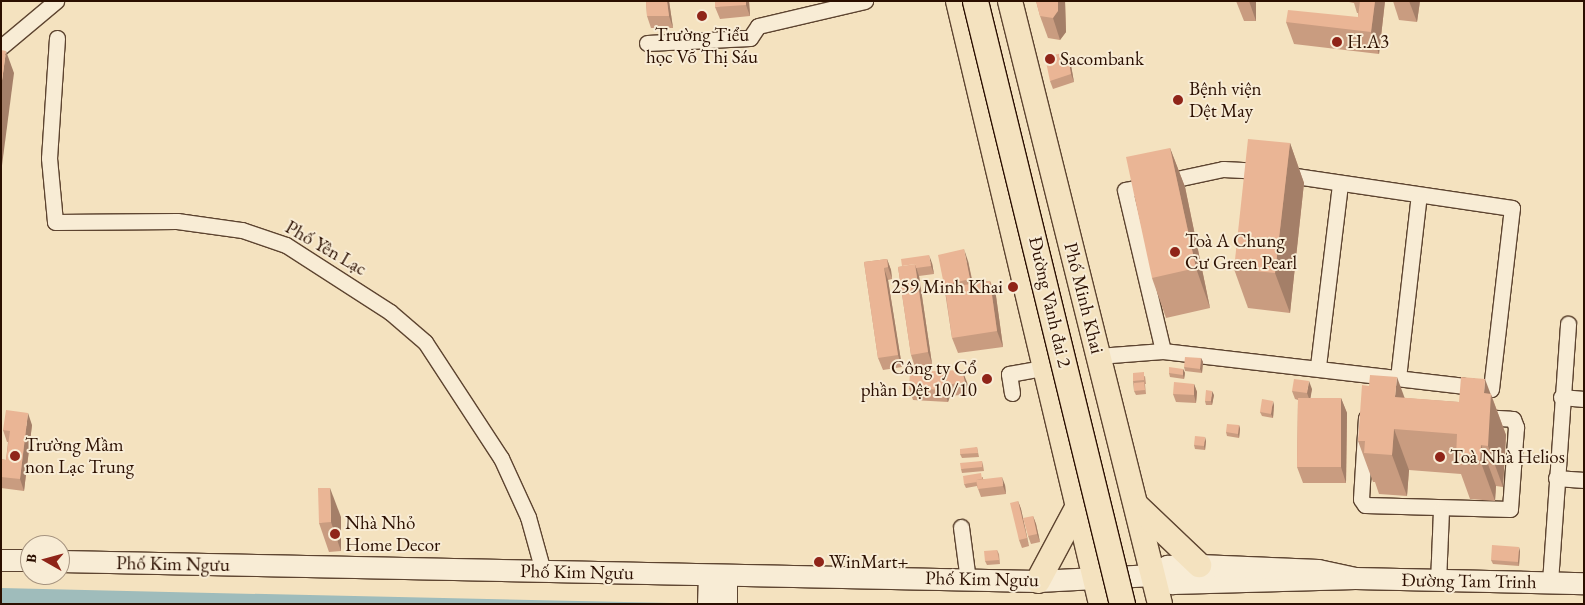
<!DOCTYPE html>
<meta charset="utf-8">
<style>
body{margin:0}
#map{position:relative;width:1585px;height:605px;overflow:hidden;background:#f4e2bf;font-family:"EB Garamond",serif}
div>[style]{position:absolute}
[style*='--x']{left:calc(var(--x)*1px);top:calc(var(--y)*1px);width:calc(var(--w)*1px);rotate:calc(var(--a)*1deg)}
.water>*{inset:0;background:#9fbcbb}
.roads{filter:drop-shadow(1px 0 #5d4430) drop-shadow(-1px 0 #5d4430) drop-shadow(0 1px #5d4430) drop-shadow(0 -1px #5d4430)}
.minor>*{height:15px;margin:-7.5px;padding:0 7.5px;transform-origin:7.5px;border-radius:7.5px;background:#f8ecd5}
.secondary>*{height:21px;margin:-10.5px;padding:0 10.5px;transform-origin:10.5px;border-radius:10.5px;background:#f8ecd5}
.primary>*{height:24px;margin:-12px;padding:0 12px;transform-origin:12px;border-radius:12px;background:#f4e2bf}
.bridges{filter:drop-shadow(1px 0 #2b0f00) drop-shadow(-1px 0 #2b0f00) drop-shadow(0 1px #2b0f00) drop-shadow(0 -1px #2b0f00)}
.trunk-bridge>*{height:25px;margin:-12.5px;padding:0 12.5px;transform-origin:12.5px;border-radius:12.5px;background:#f4e2bf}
.wall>*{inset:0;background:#c99c80}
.shaded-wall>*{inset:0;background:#a47f68}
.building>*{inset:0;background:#eab595}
.dots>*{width:14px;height:14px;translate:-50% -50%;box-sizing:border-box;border:2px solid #f8ecd5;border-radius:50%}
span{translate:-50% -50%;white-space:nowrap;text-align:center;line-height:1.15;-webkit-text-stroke:4px #f8ecd5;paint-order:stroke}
.poi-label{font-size:19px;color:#2b0f00}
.left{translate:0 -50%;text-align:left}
.right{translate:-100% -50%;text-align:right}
.street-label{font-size:19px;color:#2b0f00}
.frame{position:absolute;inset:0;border:2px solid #2b0f00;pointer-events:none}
.north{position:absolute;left:20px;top:535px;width:50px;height:50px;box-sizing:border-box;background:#f8ecd5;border:1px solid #a69480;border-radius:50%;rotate:277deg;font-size:14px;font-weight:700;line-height:20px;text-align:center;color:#2b0f00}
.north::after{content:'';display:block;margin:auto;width:18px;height:22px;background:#8f2418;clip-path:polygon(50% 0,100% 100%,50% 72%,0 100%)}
</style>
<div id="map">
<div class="water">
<i style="clip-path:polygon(1px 588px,169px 592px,718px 604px,1px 604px)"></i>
</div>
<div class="roads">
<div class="minor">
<i style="--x:57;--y:38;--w:120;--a:93.8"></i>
<i style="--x:49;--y:158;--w:64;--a:84.6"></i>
<i style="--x:55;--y:222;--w:122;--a:-0.5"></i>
<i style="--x:177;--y:221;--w:66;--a:7.9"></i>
<i style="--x:242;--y:230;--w:46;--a:18.8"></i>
<i style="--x:286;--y:245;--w:124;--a:32.8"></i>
<i style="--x:390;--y:312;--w:46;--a:40.6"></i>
<i style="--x:425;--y:342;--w:139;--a:56.8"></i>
<i style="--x:501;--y:458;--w:65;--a:65.4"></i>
<i style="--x:528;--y:517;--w:56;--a:74.5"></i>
<i style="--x:647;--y:43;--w:103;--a:-2.8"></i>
<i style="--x:750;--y:38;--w:14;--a:-56"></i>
<i style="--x:758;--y:26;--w:110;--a:-13.2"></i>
<i style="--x:1;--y:47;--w:72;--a:-39.9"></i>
<i style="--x:1098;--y:356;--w:65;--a:-4.4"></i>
<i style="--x:1163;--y:351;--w:330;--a:6.6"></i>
<i style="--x:1491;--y:389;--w:182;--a:-83.4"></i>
<i style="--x:1512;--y:208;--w:253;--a:-171.6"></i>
<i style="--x:1262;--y:171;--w:39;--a:-177"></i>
<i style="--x:1223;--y:169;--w:100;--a:167.9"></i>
<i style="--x:1125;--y:190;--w:165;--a:76.7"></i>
<i style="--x:1318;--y:366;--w:184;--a:-83.1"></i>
<i style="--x:1398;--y:378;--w:184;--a:-83.5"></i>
<i style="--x:1012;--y:393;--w:19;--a:-99"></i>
<i style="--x:1009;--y:374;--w:39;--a:-10"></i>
<i style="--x:1561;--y:397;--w:23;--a:5"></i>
<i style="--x:1376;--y:411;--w:137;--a:3.3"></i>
<i style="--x:1513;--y:419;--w:9;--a:69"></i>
<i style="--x:1516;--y:427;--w:82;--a:94.2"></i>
<i style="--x:1510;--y:509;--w:145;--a:-178.4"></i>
<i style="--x:1365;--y:505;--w:7;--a:-124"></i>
<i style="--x:1361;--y:499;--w:81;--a:-86.5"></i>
<i style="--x:1366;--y:418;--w:12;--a:-35"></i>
<i style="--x:1556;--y:478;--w:28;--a:4"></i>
<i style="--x:961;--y:527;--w:53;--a:82.5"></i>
<i style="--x:1438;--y:582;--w:72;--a:-87.6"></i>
<i style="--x:1550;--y:582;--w:259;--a:-86"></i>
</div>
<div class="secondary">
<i style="--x:1;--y:560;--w:29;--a:0"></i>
<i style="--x:60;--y:561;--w:978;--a:1.17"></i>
<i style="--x:1038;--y:581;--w:115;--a:-3"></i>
<i style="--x:1153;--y:575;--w:21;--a:23"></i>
<i style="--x:1172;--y:583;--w:183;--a:-1.6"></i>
<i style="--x:1153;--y:575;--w:17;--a:-33"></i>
<i style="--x:1167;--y:566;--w:32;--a:-2"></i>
<i style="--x:1199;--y:565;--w:119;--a:2.4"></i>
<i style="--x:1318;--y:570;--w:38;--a:12"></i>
<i style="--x:1355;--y:578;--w:229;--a:1.3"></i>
<i style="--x:708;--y:604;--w:28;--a:-88"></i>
<i style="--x:726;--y:604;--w:28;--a:-90"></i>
</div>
<div class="primary">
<i style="--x:958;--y:1;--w:620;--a:76.66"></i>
<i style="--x:1010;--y:1;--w:621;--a:76.03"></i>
<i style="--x:1137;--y:506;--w:86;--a:43.6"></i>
<i style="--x:1038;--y:581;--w:85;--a:-61.9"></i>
</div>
</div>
<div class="bridges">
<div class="trunk-bridge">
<i style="--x:975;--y:1;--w:621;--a:76.3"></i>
</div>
</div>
<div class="wall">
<i style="clip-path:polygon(646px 1px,669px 1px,673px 28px,651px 28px,647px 16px)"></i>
<i style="clip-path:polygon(749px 1px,750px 16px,720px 19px,715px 7px)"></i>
<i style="clip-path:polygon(1036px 1px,1065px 1px,1066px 32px,1060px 40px,1048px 38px,1040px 16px)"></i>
<i style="clip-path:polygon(1236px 1px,1256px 1px,1256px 21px,1244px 21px)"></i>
<i style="clip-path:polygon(1344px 1px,1385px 1px,1379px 54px,1294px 44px,1286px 22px,1358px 17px,1358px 13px,1357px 13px,1354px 3px)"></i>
<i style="clip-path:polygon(1393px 1px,1420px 1px,1417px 22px,1399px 20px)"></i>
<i style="clip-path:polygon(1070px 60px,1074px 82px,1053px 89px,1050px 81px)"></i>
<i style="clip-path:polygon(1290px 143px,1304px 183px,1290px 313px,1248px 308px,1234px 269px)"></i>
<i style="clip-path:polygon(1170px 148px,1185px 187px,1210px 308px,1166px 318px,1152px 278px)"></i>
<i style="clip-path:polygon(887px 259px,891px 270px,892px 279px,888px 280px,902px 367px,883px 370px,878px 358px,864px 262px)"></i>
<i style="clip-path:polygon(968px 261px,973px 283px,990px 281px,996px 296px,1003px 347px,958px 353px,952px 338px,944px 285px)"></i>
<i style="clip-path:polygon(932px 263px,934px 274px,919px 276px,932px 364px,915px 367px,911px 355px,898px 267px)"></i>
<i style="clip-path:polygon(1201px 358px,1203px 362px,1202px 373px,1185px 371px,1184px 367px)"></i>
<i style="clip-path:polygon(1183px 369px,1185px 373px,1184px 379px,1170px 377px,1169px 373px)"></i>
<i style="clip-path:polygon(962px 370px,970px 394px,950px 396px,948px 402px,913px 400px,909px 388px)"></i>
<i style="clip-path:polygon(1145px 376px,1146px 384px,1145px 384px,1146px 394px,1136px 395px,1134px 391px,1133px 381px)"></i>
<i style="clip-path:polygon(1194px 384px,1197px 392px,1196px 403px,1176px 402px,1173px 394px)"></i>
<i style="clip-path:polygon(1369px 386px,1404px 398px,1459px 402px,1491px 394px,1506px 435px,1503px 487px,1496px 486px,1495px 501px,1470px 499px,1461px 474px,1409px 470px,1407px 496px,1379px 494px,1375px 482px,1373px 482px,1358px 441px)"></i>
<i style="clip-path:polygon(1312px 389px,1310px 398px,1341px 398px,1347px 413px,1346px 483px,1303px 483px,1297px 467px,1298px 400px,1295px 399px,1292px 391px)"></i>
<i style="clip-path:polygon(1214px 395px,1212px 405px,1206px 405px,1205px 401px)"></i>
<i style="clip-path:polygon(1274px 405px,1273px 418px,1262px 416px,1260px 412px)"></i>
<i style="clip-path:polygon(32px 425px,24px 491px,1px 488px,1px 459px,6px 460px,8px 442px,7px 442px,3px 430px)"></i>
<i style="clip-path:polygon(1239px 425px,1240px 429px,1239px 438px,1227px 436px,1226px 432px)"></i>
<i style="clip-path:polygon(1206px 441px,1205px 450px,1195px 449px,1194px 445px)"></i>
<i style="clip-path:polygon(977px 447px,979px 457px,962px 458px,960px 454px)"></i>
<i style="clip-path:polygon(982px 461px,983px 465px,984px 471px,962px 473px,961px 469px)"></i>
<i style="clip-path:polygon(983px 477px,983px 479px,1005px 485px,1006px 494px,981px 497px,977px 486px,966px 488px,964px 484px)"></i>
<i style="clip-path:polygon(1018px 501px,1021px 509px,1029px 546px,1022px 548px,1019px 540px)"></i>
<i style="clip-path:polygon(1033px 516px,1036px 524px,1040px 542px,1031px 544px,1028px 536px)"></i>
<i style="clip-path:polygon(341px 517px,341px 551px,329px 552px,319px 523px)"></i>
<i style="clip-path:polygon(997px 550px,999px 554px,1000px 564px,987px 565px,985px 561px)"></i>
<i style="clip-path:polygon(1520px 551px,1519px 566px,1493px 564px,1491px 560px)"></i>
</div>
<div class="shaded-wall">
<i style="clip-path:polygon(667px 1px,669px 1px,673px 28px,669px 16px)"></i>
<i style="clip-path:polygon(746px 1px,749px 1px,750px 16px,746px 5px)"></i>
<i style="clip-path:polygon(1058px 1px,1065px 1px,1066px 32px,1060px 40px,1053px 18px)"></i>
<i style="clip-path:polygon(1249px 1px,1256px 1px,1256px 21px)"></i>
<i style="clip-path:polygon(1375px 1px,1385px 1px,1379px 54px,1371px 32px)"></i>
<i style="clip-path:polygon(1409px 1px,1420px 1px,1417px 22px)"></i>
<i style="clip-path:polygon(6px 51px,14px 73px,1px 173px,1px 88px)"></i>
<i style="clip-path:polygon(1067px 52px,1070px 60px,1074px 82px,1071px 74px)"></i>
<i style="clip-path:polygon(1290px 143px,1304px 183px,1290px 313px,1275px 273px)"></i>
<i style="clip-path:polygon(1170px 148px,1185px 187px,1210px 308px,1196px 268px)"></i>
<i style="clip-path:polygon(964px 249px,968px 261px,974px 291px,970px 279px)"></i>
<i style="clip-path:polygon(929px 255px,932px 263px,934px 274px,931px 266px)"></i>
<i style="clip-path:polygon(887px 259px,891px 270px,892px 279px,888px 267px)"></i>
<i style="clip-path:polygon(915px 264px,919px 276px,932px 364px,928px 352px)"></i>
<i style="clip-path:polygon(884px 268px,888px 280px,902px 367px,898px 355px)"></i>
<i style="clip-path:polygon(990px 281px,996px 296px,1003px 347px,997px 331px)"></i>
<i style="clip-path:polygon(1201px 358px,1203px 362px,1202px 373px,1200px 369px)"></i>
<i style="clip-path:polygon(1183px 369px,1185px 373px,1184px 379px,1183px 375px)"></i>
<i style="clip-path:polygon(962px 370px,967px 382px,970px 394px,965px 382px)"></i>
<i style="clip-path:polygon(1397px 377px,1412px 418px,1395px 397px)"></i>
<i style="clip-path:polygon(1485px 379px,1506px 435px,1503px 487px,1488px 446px,1484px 393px)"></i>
<i style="clip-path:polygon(1309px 381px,1312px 389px,1310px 401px,1307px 393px)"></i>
<i style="clip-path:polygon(1194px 384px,1197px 392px,1196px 403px,1194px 395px)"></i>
<i style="clip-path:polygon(946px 385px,950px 396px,948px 402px,944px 390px)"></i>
<i style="clip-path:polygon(1212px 391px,1214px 395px,1212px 405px,1211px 401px)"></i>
<i style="clip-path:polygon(1341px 398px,1347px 413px,1346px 483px,1341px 467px)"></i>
<i style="clip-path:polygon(1273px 401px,1274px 405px,1273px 418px,1271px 414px)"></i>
<i style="clip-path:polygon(28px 413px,32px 425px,24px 491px,20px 479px)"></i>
<i style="clip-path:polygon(1239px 425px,1240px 429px,1239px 438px,1238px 434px)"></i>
<i style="clip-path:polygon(1394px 429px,1409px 470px,1407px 496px,1392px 455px)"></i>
<i style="clip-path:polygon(1205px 437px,1206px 441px,1205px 450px,1204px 446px)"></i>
<i style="clip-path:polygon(1481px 445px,1496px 486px,1495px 501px,1480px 460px)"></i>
<i style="clip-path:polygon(1002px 477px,1005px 485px,1006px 494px,1003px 486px)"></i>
<i style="clip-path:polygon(330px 488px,341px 517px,341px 551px,331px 522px)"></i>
<i style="clip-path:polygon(1018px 501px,1021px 509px,1029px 546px,1027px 538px)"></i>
<i style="clip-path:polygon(1033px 516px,1036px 524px,1040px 542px,1037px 534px)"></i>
<i style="clip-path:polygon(1519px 547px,1520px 551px,1519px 566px,1518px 562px)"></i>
</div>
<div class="building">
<i style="clip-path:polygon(646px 1px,667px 1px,669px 16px,647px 16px)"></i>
<i style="clip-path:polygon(715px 1px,746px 1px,746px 5px,715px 7px)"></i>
<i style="clip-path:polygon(1036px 1px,1058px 1px,1058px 11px,1053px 18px,1040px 16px)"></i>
<i style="clip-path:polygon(1360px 1px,1375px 1px,1371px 32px,1286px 22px,1288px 10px,1358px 17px)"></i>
<i style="clip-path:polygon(1px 50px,6px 51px,1px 88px)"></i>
<i style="clip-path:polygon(1067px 52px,1071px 74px,1050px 81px,1045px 57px)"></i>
<i style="clip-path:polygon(1248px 139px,1290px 143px,1275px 273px,1234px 269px)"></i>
<i style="clip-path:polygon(1170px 148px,1196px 268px,1152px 278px,1126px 157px)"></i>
<i style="clip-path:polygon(964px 249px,970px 279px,944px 285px,938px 255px)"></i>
<i style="clip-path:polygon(929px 255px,931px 266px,916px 268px,915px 264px,902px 266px,901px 259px)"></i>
<i style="clip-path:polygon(887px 259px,888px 267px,884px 268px,898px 355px,878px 358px,864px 262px)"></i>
<i style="clip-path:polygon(915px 264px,928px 352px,911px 355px,898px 267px)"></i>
<i style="clip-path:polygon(990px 281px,997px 331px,952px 338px,945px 288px)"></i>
<i style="clip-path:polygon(1185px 357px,1201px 358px,1200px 369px,1184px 367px)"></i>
<i style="clip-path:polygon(1169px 367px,1183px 369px,1183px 375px,1169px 373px)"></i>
<i style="clip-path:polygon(962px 370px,965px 382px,946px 385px,944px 390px,909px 388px,910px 372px)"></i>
<i style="clip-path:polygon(1144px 372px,1144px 380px,1133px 381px,1133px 373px)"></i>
<i style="clip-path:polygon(1370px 375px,1397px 377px,1395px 397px,1459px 402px,1461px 377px,1485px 379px,1484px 393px,1491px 394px,1488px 446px,1481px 445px,1480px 460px,1456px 458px,1457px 434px,1394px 429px,1392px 455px,1364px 453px,1365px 441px,1358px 441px,1362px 385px,1369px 386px)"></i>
<i style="clip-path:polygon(1294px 379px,1309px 381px,1307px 393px,1292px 391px)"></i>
<i style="clip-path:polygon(1144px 382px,1145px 390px,1134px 391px,1134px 383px)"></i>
<i style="clip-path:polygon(1174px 382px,1194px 384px,1194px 395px,1173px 394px)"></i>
<i style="clip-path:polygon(1206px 390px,1212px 391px,1211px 401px,1205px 401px)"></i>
<i style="clip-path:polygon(1298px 398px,1341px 398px,1341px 467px,1297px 467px)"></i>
<i style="clip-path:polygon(1262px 399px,1273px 401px,1271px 414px,1260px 412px)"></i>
<i style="clip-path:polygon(6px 410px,28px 413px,20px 479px,1px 477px,1px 459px,6px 460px,10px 431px,3px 430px)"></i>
<i style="clip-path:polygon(1227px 424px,1239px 425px,1238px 434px,1226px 432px)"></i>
<i style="clip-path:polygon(1195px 436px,1205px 437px,1204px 446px,1194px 445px)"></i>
<i style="clip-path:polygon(977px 447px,978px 453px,960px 454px,960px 449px)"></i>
<i style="clip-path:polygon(982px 461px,982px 467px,961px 469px,960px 463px)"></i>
<i style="clip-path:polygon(981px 473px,982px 479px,976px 480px,977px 482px,964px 484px,963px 476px)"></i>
<i style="clip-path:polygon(1002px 477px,1003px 486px,978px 489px,976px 480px)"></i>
<i style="clip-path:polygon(318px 488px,330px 488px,331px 522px,319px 523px)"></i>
<i style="clip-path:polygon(1018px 501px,1027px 538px,1019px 540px,1010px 503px)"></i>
<i style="clip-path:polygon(1033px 516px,1037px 534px,1028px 536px,1023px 518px)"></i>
<i style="clip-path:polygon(1492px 545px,1519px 547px,1518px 562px,1491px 560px)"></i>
<i style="clip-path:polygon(997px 550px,999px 560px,985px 561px,984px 551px)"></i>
</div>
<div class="dots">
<i style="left:702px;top:16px;background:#8f2418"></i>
<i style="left:1337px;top:42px;background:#8f2418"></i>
<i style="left:1050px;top:59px;background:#8f2418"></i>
<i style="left:1178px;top:100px;background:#8f2418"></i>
<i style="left:1175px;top:252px;background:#8f2418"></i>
<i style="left:1013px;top:287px;background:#8f2418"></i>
<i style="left:987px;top:379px;background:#8f2418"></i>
<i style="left:15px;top:456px;background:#8f2418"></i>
<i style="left:1440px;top:457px;background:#8f2418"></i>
<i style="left:335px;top:534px;background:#8f2418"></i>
<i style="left:819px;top:562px;background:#8f2418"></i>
</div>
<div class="poi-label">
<span style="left:702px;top:46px">Trường Tiểu<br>học Võ Thị Sáu</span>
<span class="left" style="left:1347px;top:42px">H.A3</span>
<span class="left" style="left:1060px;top:59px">Sacombank</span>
<span class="left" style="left:1189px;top:100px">Bệnh viện<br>Dệt May</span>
<span class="left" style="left:1185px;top:252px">Toà A Chung<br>Cư Green Pearl</span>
<span class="right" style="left:1003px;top:287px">259 Minh Khai</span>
<span class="right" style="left:977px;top:379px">Công ty Cổ<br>phần Dệt 10/10</span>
<span class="left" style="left:25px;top:456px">Trường Mầm<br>non Lạc Trung</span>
<span class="left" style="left:1450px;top:457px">Toà Nhà Helios</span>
<span class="left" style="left:345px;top:534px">Nhà Nhỏ<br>Home Decor</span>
<span class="left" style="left:829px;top:562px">WinMart+</span>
</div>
<div class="street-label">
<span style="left:326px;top:248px;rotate:30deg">Phố Yên Lạc</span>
<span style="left:1084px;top:298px;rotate:76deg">Phố Minh Khai</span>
<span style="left:1050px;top:302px;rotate:77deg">Đường Vành đai 2</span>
<span style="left:173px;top:564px;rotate:1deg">Phố Kim Ngưu</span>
<span style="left:577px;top:572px;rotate:1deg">Phố Kim Ngưu</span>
<span style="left:982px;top:579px;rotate:1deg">Phố Kim Ngưu</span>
<span style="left:1469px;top:581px;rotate:1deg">Đường Tam Trinh</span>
</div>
<div class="frame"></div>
<div class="north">B</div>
</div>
